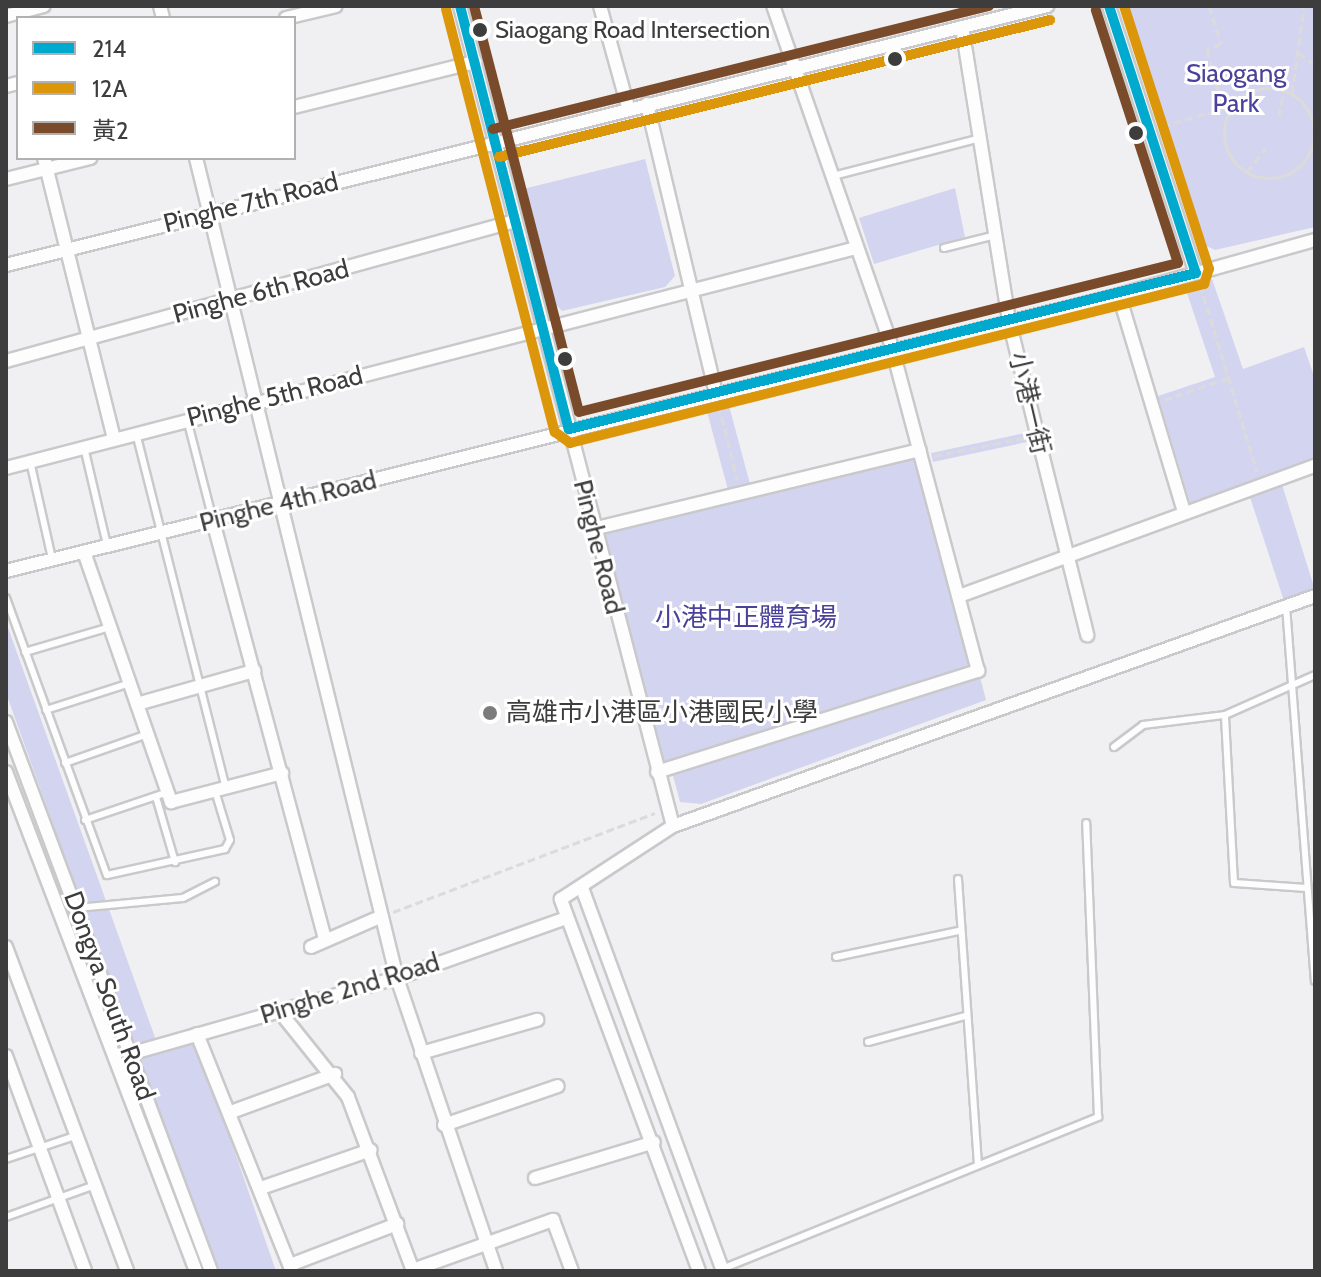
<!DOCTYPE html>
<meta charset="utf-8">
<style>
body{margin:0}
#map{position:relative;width:1321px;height:1277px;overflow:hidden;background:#f0f0f3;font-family:Cabin,"Noto Sans TC",sans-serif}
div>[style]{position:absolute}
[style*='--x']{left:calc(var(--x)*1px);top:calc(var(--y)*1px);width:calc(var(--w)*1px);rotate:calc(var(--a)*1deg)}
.green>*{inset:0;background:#d3d4f0}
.path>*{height:3px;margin-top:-1.5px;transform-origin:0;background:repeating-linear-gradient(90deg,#dbdbdc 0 8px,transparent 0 12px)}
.path>.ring{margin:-1.5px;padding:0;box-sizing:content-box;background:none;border:3px solid #dbdbdc;border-radius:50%}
.roads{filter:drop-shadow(2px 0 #c9c9cb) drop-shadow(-2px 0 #c9c9cb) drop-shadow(0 2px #c9c9cb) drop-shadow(0 -2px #c9c9cb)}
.lane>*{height:6px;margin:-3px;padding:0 3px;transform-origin:3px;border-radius:3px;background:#fdfdfd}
.street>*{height:12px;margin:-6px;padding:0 6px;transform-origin:6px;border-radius:6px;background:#fdfdfd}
.bus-1>*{height:10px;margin:-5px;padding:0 5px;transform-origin:5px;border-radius:5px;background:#00a9ce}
.bus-2>*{height:10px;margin:-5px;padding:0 5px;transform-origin:5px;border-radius:5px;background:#db9609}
.bus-3>*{height:10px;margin:-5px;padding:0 5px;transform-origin:5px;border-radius:5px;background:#7a4b2a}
.dots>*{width:22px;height:22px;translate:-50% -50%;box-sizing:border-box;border:4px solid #fff;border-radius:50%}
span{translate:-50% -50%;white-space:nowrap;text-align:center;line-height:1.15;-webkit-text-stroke:6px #fff;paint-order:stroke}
.bus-label{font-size:24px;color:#3d3d3e}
.left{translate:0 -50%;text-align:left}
.park-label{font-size:26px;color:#4a429a}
.street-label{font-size:26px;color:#3d3d3e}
.poi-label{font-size:26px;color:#3d3d3e}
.frame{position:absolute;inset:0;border:8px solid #3d3d3e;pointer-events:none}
.legend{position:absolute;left:16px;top:16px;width:280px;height:144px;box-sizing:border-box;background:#fff;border:2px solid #b1b1b2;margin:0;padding:10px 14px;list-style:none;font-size:24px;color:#3d3d3e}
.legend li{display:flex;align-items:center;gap:16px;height:40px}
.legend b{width:40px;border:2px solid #b1b1b2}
</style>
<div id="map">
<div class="green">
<i style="clip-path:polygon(1128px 6px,1315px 6px,1315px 227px,1215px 250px,1202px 244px)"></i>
<i style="clip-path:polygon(645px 159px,675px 276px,665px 287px,562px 311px,551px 299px,523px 189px)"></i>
<i style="clip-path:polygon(955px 188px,965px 237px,874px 264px,859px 218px)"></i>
<i style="clip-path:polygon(1212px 279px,1243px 369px,1304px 347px,1315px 379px,1315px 462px,1279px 475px,1315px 590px,1284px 601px,1246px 485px,1191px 505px,1158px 396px,1215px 377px,1185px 287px)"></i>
<i style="clip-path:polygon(728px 402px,750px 484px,728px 490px,706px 408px)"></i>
<i style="clip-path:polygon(1025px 433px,1027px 442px,933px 462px,931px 453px)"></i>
<i style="clip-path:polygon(918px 455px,976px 670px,657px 766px,596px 534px)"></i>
<i style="clip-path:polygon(6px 622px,157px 1043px,134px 1051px,6px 693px)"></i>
<i style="clip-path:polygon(980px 677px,986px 700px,701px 804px,680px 802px,672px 772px)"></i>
<i style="clip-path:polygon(195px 1037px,276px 1271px,220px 1271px,135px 1053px)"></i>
</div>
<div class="path">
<i style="--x:1209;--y:6;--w:40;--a:72"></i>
<i style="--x:1221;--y:44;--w:15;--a:160"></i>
<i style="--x:1207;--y:49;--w:61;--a:74.8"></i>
<i style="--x:1299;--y:53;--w:20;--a:37"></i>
<i class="ring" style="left:1224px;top:88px;width:87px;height:87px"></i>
<i style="--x:1292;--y:93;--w:88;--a:-82.1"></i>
<i style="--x:1279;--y:116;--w:26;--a:-79"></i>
<i style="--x:1162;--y:126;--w:73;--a:-15.9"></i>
<i style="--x:1247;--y:172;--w:31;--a:-52"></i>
<i style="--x:1200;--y:284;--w:196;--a:73.1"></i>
<i style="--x:1164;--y:400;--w:68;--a:-19"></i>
<i style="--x:719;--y:405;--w:77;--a:76.5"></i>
<i style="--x:934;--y:456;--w:92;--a:-11.3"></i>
<i style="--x:393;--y:912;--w:280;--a:-20.7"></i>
</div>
<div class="roads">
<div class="lane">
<i style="--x:833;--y:176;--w:153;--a:-14.4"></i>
<i style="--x:944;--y:248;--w:54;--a:-14"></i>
<i style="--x:187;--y:419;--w:104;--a:75.6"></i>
<i style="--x:136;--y:433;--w:366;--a:75.8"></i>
<i style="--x:84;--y:447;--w:101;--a:76.8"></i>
<i style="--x:30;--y:461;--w:100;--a:77.3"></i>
<i style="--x:6;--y:598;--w:295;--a:70"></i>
<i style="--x:107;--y:875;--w:121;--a:-12.4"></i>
<i style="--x:225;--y:849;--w:10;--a:-61"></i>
<i style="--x:230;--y:840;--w:51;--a:-107"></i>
<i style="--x:1286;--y:606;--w:376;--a:85.6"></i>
<i style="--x:25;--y:652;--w:89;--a:-16.4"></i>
<i style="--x:46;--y:710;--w:88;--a:-17.8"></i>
<i style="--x:1114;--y:747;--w:36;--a:-37"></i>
<i style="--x:1143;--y:725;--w:83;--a:-7"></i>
<i style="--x:65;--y:763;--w:88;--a:-19.3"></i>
<i style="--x:156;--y:797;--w:68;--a:73.7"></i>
<i style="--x:85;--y:820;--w:88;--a:-18.6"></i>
<i style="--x:958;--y:879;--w:286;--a:86"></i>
<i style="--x:1307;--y:888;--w:73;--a:-176.1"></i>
<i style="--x:1234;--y:883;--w:168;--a:-93.1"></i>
<i style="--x:1225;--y:715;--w:98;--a:-24"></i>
<i style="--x:77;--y:908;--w:106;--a:-5.4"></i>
<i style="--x:183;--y:898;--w:36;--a:-27"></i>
<i style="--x:836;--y:957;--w:125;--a:-12"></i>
<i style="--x:868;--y:1042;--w:100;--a:-15"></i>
<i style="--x:6;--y:1159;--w:73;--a:-18.4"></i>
<i style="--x:6;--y:1217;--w:95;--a:-19.8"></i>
<i style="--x:722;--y:1269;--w:406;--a:-22"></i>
<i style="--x:1098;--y:1117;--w:294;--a:-92.3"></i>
</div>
<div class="street">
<i style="--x:160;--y:6;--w:12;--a:76"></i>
<i style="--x:460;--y:6;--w:847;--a:75.44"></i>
<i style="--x:600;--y:6;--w:105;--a:74.5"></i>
<i style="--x:1109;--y:6;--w:281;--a:72"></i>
<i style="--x:6;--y:16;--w:39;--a:-15"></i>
<i style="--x:286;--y:18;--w:51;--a:-13.5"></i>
<i style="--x:962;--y:27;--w:298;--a:80.9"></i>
<i style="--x:1009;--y:321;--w:324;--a:76"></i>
<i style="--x:6;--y:86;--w:12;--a:-14"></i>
<i style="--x:647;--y:104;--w:294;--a:76.6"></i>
<i style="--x:294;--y:107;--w:187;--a:-14"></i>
<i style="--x:44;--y:158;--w:290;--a:76"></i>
<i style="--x:196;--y:158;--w:844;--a:76.23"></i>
<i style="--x:397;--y:978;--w:309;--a:71.3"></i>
<i style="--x:6;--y:179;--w:87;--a:-14"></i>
<i style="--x:6;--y:265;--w:1073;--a:-13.97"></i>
<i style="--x:1119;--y:295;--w:227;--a:73.3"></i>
<i style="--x:6;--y:361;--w:528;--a:-15.38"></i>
<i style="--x:6;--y:468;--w:878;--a:-14.51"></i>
<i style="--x:213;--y:521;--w:433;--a:75"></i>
<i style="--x:593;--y:529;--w:336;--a:-13.6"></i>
<i style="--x:84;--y:552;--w:265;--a:70.8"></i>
<i style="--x:171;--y:802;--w:115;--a:-14.6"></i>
<i style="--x:6;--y:571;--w:1147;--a:-13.93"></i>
<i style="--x:1119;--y:295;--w:204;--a:-15.7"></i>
<i style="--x:959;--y:596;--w:379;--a:-20.1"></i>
<i style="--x:137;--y:704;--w:122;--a:-15.8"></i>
<i style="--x:6;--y:722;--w:586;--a:69.52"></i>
<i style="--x:6;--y:772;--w:534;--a:69.16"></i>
<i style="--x:657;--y:772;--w:337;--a:-17.5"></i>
<i style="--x:978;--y:671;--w:335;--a:-104.9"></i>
<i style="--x:892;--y:347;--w:361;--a:-109.2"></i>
<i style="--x:582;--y:888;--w:408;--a:69.8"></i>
<i style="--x:6;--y:947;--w:346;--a:69.5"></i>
<i style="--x:311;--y:947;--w:77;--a:-23.6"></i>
<i style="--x:280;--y:1012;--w:109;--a:51.3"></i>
<i style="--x:348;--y:1097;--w:186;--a:69.5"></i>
<i style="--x:197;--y:1034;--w:255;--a:68.2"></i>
<i style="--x:133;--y:1053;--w:274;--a:-15.9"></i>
<i style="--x:397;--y:978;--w:177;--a:-19.5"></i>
<i style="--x:421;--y:1053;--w:121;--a:-15.9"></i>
<i style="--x:6;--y:1056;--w:229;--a:69.8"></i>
<i style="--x:231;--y:1112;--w:111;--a:-20.1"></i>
<i style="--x:444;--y:1125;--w:120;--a:-18.9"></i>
<i style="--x:535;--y:1178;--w:124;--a:-16.8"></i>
<i style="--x:261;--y:1188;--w:116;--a:-19.1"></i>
<i style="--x:290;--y:1265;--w:115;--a:-21"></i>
<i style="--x:413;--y:1270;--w:149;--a:-19.7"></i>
<i style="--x:553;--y:1220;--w:54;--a:69.6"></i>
<i style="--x:699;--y:1271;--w:397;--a:-110.4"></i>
<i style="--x:561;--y:899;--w:134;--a:-33.1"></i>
<i style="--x:673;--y:826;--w:682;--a:-19.71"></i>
</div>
</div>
<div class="bus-1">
<i style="--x:460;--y:6;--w:437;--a:75.6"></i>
<i style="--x:1109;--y:6;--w:281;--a:72"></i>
<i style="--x:569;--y:429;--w:646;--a:-13.97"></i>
</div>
<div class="bus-2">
<i style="--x:446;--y:9;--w:437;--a:75.6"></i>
<i style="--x:555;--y:432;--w:19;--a:36"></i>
<i style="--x:570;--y:443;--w:654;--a:-14.08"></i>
<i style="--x:1204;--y:284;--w:16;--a:-72"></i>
<i style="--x:1209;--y:269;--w:276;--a:-107.9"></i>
<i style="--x:499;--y:157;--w:568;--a:-13.96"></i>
</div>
<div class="bus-3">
<i style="--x:474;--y:6;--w:419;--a:75.5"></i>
<i style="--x:579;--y:412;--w:617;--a:-13.97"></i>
<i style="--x:1178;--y:263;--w:266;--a:-108"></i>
<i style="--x:493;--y:129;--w:511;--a:-13.93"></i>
</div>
<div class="dots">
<i style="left:480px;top:30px;background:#3d3d3e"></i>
<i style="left:895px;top:59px;background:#3d3d3e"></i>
<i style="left:1136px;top:133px;background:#3d3d3e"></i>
<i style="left:565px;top:359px;background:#3d3d3e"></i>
<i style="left:490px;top:713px;background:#7c7c7d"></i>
</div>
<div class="bus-label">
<span class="left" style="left:495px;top:30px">Siaogang Road Intersection</span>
</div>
<div class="park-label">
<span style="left:1236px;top:89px">Siaogang<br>Park</span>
<span style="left:746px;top:618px">小港中正體育場</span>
</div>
<div class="street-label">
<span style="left:251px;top:203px;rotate:-14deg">Pinghe 7th Road</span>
<span style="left:261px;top:292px;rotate:-15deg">Pinghe 6th Road</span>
<span style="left:275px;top:397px;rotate:-14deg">Pinghe 5th Road</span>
<span style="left:1029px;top:403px;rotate:77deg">小港一街</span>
<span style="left:288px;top:502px;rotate:-14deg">Pinghe 4th Road</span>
<span style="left:598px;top:547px;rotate:76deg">Pinghe Road</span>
<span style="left:350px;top:989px;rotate:-17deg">Pinghe 2nd Road</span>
<span style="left:109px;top:996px;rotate:70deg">Dongya South Road</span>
</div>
<div class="poi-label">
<span class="left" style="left:506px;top:713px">高雄市小港區小港國民小學</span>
</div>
<div class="frame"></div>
<ul class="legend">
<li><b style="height:10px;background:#00a9ce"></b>214</li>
<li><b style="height:10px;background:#db9609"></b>12A</li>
<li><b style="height:10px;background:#7a4b2a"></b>黃2</li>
</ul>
</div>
